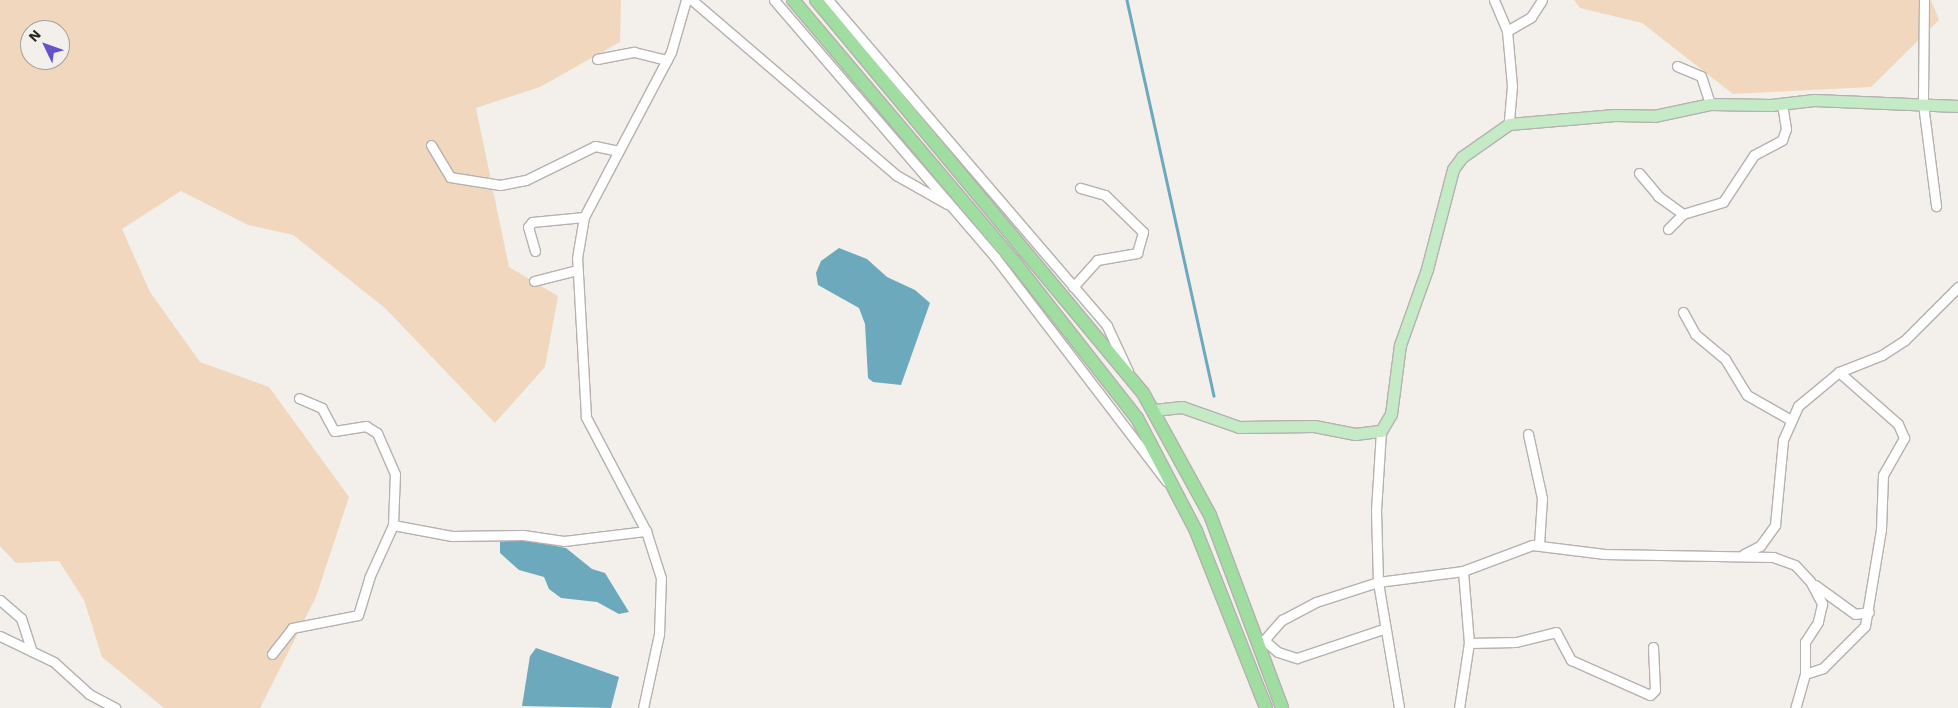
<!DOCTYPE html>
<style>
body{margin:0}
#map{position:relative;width:1958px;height:708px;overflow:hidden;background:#f3f0ec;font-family:"Work Sans",sans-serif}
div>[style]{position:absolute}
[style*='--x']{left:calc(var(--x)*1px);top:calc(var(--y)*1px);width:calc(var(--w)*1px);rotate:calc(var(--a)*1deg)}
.green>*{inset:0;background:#f1d7bd}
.water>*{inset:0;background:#6da9bd}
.stream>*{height:2.5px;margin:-1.25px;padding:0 1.25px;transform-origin:1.25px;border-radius:1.25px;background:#6da9bd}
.roads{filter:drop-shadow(1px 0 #b5b1ae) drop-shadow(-1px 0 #b5b1ae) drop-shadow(0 1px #b5b1ae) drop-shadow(0 -1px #b5b1ae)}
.minor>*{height:9px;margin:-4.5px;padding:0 4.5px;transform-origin:4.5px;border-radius:4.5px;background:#fff}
.major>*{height:11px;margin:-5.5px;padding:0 5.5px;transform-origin:5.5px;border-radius:5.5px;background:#c5ebc6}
.highway>*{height:12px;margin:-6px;padding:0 6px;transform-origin:6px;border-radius:6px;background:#9fdea0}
span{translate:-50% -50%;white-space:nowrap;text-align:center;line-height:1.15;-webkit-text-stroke:5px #f3f0ec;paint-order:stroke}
.north{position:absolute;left:20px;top:20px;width:50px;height:50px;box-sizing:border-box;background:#f3f0ec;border:1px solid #a2a09c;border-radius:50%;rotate:312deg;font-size:14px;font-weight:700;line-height:20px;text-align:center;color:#282725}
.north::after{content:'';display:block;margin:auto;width:18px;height:22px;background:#6154cc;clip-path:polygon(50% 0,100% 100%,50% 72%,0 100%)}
</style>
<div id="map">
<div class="green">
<i style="clip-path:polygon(evenodd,0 0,621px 0,620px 42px,540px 87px,476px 108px,509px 267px,558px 296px,545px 367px,495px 423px,385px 308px,293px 235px,248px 225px,181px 191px,122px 229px,150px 292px,200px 362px,269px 387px,349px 497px,316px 597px,260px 708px,164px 708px,102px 657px,84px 600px,59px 561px,16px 563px,0 546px,0 0,30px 30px,60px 30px,60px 60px,30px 60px,30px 30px)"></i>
<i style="clip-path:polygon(1574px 0,1931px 0,1939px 20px,1871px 87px,1733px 94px,1642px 23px,1580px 8px)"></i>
</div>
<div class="water">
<i style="clip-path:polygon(839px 248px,867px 259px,887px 277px,915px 290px,930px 303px,901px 385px,873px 382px,868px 378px,865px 324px,859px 308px,818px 285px,816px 273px,821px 261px)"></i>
<i style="clip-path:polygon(519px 539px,566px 548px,592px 569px,605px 573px,629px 612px,619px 614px,597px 602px,561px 598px,549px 589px,544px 577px,519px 570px,500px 553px,500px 542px)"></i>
<i style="clip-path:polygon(536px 648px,619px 677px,611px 708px,522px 706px,530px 656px)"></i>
</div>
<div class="stream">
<i style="--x:1127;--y:0;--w:405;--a:77.6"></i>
</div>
<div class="roads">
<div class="minor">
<i style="--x:692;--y:0;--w:269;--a:40.6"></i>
<i style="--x:896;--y:175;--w:59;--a:29.6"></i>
<i style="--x:774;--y:0;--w:339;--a:49.3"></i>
<i style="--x:995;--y:257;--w:282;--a:52.6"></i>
<i style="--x:828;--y:0;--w:429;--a:49.4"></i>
<i style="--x:1107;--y:326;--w:50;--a:65"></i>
<i style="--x:1494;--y:0;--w:34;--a:67"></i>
<i style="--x:1507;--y:31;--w:55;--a:84.8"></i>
<i style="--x:1512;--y:86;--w:38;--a:95"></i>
<i style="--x:1924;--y:0;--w:104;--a:90.6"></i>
<i style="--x:1923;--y:104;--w:103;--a:82.7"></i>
<i style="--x:1507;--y:31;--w:28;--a:-30"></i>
<i style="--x:1531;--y:17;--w:20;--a:-57"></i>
<i style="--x:597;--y:59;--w:38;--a:-11"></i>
<i style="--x:634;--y:52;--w:34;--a:14"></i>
<i style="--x:1677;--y:66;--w:26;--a:23"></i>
<i style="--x:1701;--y:76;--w:29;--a:72"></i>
<i style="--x:431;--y:145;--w:37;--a:59"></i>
<i style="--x:450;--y:177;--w:51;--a:9.1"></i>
<i style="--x:500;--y:185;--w:26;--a:-11"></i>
<i style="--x:526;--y:180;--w:77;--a:-26.2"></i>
<i style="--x:595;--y:146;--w:24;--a:12"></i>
<i style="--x:1639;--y:173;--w:30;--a:50"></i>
<i style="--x:1658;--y:196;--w:31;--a:36"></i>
<i style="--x:1668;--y:229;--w:21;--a:-45"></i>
<i style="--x:1683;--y:214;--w:42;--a:-16.7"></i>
<i style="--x:1723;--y:202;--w:56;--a:-56.6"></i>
<i style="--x:1754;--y:155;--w:32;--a:-28"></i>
<i style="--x:1782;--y:140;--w:12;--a:-70"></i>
<i style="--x:1786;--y:129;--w:25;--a:-99"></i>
<i style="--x:535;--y:251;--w:25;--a:-106"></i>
<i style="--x:528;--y:227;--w:6;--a:-51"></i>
<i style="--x:532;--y:222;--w:52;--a:-5.5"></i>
<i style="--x:534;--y:281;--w:44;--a:-14.3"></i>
<i style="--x:1073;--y:287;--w:36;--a:-48"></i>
<i style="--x:1097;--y:260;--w:41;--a:-9.9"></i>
<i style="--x:1137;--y:253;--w:22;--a:-74"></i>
<i style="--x:1143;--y:232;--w:53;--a:-135.8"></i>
<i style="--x:1105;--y:195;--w:26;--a:-164"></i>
<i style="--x:1683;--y:312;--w:25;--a:61"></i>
<i style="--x:1695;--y:334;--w:39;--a:40"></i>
<i style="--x:1725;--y:359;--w:42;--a:58.6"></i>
<i style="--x:1747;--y:395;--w:48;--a:29.7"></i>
<i style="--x:1381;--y:431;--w:79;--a:93.6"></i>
<i style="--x:1376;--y:510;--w:72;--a:88.4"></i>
<i style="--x:1378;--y:582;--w:128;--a:80.5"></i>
<i style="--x:1528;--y:434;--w:66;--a:77.7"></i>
<i style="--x:1542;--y:498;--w:47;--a:93.7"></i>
<i style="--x:393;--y:525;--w:60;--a:10.6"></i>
<i style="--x:452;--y:536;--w:71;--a:-0.8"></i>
<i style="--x:523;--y:535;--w:41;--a:8.3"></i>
<i style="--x:564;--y:541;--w:83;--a:-7"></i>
<i style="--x:1744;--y:554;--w:18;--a:-27"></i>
<i style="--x:1760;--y:546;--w:26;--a:-54"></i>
<i style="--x:1775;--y:525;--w:85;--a:-84.6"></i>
<i style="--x:1783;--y:440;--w:37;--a:-66"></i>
<i style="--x:1798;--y:406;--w:53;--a:-39.7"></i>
<i style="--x:1839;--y:372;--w:46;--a:-21.6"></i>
<i style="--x:1882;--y:355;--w:27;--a:-33"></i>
<i style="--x:1905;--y:340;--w:75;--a:-45"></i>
<i style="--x:1815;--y:585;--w:49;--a:35.9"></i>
<i style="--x:1855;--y:614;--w:14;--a:-8"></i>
<i style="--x:0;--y:600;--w:28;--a:41"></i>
<i style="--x:21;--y:618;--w:35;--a:72"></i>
<i style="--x:0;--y:636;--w:60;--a:25.7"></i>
<i style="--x:54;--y:662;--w:47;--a:42.4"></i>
<i style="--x:89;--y:694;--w:30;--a:28"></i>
<i style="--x:1264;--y:640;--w:18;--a:41"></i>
<i style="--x:1278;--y:652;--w:20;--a:18"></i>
<i style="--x:1297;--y:658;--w:91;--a:-18.6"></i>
<i style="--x:1469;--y:643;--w:47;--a:-1.2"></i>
<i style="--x:1516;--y:642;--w:41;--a:-14"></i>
<i style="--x:1556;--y:632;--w:32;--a:62"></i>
<i style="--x:1571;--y:660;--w:86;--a:23.9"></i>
<i style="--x:1650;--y:695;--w:7;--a:-45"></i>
<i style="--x:1655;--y:690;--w:43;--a:-92.7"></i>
<i style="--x:1259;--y:646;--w:35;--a:-49"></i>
<i style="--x:1282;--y:620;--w:38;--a:-28"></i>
<i style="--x:1316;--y:602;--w:65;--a:-17.9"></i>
<i style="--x:1378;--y:582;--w:86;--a:-7.4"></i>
<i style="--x:1463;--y:571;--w:74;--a:-20.6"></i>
<i style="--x:1532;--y:545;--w:73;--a:7.1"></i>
<i style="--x:1604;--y:554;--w:169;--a:1"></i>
<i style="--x:1773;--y:557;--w:23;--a:20"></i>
<i style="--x:1795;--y:565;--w:22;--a:47"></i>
<i style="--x:1810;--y:581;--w:26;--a:62"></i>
<i style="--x:1822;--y:604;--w:18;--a:103"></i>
<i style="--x:1818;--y:622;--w:24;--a:123"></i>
<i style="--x:1805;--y:642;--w:32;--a:90"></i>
<i style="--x:1805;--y:674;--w:35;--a:106"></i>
<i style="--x:272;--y:654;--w:33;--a:-52"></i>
<i style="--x:292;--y:628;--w:67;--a:-11.1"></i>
<i style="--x:358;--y:615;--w:39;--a:-73"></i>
<i style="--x:369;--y:578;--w:58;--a:-65.6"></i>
<i style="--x:393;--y:525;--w:51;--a:-87.8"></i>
<i style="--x:395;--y:474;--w:45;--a:-113.7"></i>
<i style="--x:377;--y:433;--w:13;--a:-148"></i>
<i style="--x:366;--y:426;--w:32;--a:171"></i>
<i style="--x:334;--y:431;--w:26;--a:-118"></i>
<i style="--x:322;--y:408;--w:25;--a:-157"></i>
<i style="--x:1805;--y:674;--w:19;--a:-18"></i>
<i style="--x:1823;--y:668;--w:59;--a:-45"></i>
<i style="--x:1865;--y:626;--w:98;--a:-80.6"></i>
<i style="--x:1881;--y:529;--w:54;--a:-87.9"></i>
<i style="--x:1883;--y:475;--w:43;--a:-60.4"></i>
<i style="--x:1904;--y:438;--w:15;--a:-113"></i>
<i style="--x:1898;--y:424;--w:79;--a:-138.6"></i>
<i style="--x:643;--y:708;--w:76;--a:-77.8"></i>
<i style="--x:659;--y:634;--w:56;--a:-88"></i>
<i style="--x:661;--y:578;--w:49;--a:-107.7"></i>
<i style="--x:646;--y:531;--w:129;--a:-117.8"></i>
<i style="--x:586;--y:417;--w:159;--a:-93.2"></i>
<i style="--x:577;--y:258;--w:42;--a:-80.3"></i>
<i style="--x:584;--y:217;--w:187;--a:-62.2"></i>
<i style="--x:671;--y:52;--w:54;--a:-73.9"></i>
<i style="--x:1459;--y:708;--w:66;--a:-81.3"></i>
<i style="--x:1469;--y:643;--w:72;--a:-94.8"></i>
</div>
<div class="major">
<i style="--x:1154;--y:410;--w:28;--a:-6"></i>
<i style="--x:1182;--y:407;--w:60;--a:19.3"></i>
<i style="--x:1239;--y:427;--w:75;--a:-0.8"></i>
<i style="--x:1314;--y:426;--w:42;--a:11"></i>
<i style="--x:1355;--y:434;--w:26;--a:-7"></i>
<i style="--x:1381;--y:431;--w:20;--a:-60"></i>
<i style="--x:1391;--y:414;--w:70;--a:-82.6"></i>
<i style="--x:1400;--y:345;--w:81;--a:-70.4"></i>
<i style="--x:1427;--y:269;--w:103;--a:-75.4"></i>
<i style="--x:1453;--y:169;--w:15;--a:-53"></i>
<i style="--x:1462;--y:157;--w:57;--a:-35.1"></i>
<i style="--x:1509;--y:124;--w:106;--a:-4.9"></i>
<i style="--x:1615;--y:115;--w:39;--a:1"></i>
<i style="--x:1654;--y:116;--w:57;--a:-12.1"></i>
<i style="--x:1710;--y:104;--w:61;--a:0.9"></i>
<i style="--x:1771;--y:105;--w:43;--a:-6.6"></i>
<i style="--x:1814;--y:100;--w:144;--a:2.4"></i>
</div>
<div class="highway">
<i style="--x:793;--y:0;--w:341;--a:49.8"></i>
<i style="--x:1013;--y:260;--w:201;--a:51.9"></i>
<i style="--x:1137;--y:418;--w:127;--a:62.4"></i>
<i style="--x:1196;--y:531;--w:190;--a:68.4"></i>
<i style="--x:816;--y:0;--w:511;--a:50.24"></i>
<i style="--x:1143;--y:393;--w:139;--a:61.2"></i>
<i style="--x:1210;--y:515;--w:206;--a:69.5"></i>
</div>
</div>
<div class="north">N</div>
</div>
